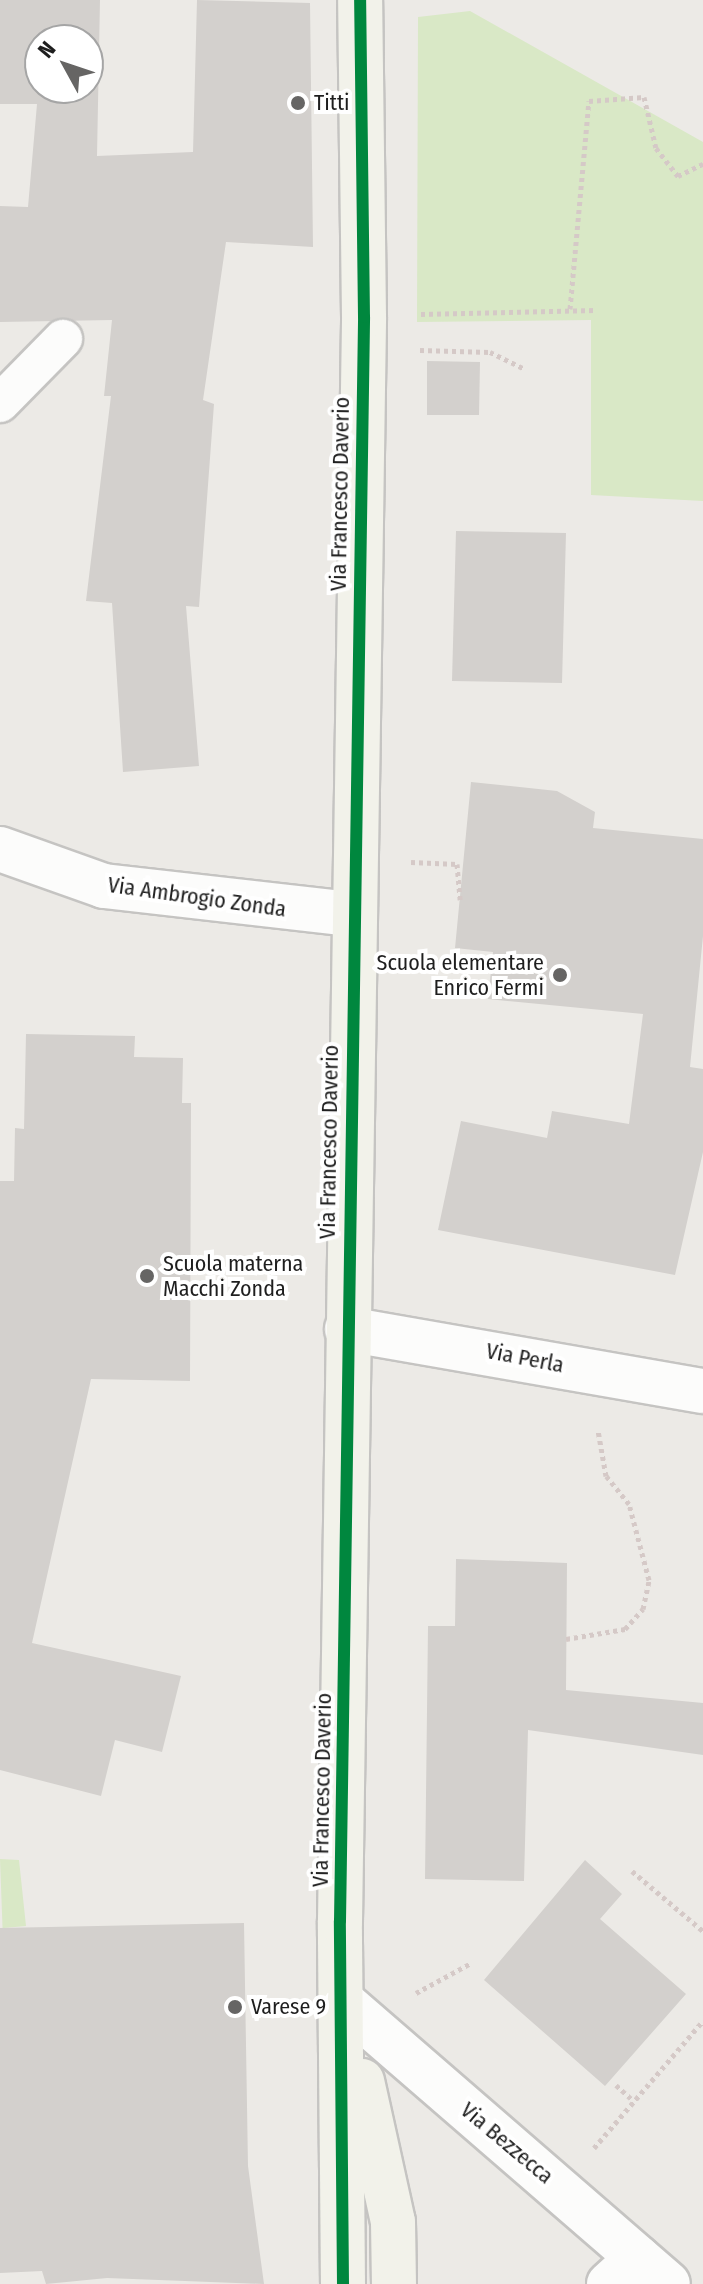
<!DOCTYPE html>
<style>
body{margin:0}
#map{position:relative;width:703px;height:2284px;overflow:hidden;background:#eceae6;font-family:"Fira Sans Condensed",sans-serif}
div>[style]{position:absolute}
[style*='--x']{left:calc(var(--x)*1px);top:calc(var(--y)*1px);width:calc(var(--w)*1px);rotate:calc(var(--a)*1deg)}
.grass>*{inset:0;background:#d9e8c6}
.building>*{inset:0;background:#d3d0cd}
.path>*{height:5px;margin-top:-2.5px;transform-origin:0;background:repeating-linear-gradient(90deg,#d5c9c7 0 4px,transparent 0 8px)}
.roads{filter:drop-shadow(2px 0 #c5c4c2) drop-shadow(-2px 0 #c5c4c2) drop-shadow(0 2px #c5c4c2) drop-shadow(0 -2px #c5c4c2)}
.lane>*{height:38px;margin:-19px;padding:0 19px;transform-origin:19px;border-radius:19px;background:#fcfcfb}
.street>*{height:44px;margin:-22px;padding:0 22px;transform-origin:22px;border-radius:22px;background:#fcfcfb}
.secondary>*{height:44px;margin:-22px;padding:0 22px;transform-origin:22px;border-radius:22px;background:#f2f2ea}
.cycleway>*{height:12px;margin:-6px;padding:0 6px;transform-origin:6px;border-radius:6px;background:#00873e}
.dots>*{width:22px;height:22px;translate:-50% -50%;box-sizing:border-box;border:4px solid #fff;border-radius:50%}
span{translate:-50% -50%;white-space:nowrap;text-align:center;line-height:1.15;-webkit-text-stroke:8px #fff;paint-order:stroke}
.poi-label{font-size:22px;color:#1e1e1e}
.left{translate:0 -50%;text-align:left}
.right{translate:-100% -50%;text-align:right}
.street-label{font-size:22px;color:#1e1e1e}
.north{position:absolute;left:24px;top:24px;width:80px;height:80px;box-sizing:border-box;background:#fff;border:2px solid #a5a5a5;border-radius:50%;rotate:310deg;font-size:22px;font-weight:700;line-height:32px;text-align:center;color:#1e1e1e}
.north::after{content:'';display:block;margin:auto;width:28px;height:36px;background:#666564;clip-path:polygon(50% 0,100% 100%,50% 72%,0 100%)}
</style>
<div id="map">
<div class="grass">
<i style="clip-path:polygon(470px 11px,703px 142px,703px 501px,591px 495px,591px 320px,417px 322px,418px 17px)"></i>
<i style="clip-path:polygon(0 1859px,19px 1860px,26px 1926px,4px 1928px,4px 1968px)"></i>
</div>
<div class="building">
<i style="clip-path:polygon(evenodd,0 0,100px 0,97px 156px,193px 152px,197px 0,310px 3px,313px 247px,226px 242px,203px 400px,214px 404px,199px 607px,186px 606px,199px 766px,123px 772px,112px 603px,86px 601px,111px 396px,104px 396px,112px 320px,0 322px,0 206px,28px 207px,37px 104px,0 104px,0 0,40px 40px,88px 40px,88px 88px,40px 88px,40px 40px)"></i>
<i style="clip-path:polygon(427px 361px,480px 362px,479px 415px,427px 415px)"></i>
<i style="clip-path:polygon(456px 531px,566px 533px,562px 683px,452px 681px)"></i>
<i style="clip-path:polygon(471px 782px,557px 791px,595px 812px,593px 828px,703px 839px,703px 936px,690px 1067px,703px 1069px,703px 1152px,675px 1275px,438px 1230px,461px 1121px,547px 1138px,552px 1111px,629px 1124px,643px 1014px,488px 999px,493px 952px,455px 948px)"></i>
<i style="clip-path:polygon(26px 1034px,135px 1036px,134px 1057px,183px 1058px,182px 1103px,191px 1103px,190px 1381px,91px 1379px,32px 1643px,181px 1676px,162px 1752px,115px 1740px,101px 1796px,0 1770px,0 1181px,14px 1181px,15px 1128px,24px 1129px)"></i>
<i style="clip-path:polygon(456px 1559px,567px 1563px,566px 1690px,703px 1703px,703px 1755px,528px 1730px,524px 1881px,425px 1879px,428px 1626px,455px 1626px)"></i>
<i style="clip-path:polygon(585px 1860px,622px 1894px,600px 1919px,686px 1994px,605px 2086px,484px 1980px)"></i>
<i style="clip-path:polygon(244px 1923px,248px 2166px,264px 2284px,107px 2278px,46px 2284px,42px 2271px,0 2273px,0 1928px)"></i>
</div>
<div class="path">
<i style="--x:570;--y:309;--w:209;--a:-84.8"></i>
<i style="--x:589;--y:101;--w:55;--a:-4.2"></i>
<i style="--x:644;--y:97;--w:52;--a:76.8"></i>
<i style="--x:656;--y:148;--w:36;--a:52"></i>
<i style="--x:678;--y:176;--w:28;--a:-26"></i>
<i style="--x:421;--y:314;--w:175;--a:-1.3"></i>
<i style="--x:420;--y:350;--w:70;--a:1.6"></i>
<i style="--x:490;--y:352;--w:37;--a:26"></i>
<i style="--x:411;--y:862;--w:46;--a:2.5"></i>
<i style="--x:457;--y:864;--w:36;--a:85"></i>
<i style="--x:566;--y:1639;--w:60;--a:-9.6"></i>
<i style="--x:625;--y:1629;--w:27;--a:-48"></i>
<i style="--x:643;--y:1609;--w:30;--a:-78"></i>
<i style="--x:649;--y:1580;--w:79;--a:-104.7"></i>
<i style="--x:629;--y:1504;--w:36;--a:-129"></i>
<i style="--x:606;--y:1476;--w:47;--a:-99.9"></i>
<i style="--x:632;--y:1871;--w:93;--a:40.2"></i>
<i style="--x:416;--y:1993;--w:63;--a:-28.6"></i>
<i style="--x:616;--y:2085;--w:24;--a:42"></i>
<i style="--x:594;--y:2148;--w:167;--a:-49.4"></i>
</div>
<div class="roads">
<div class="lane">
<i style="--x:0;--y:403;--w:90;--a:-45.5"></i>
</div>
<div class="street">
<i style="--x:0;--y:849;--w:110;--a:19.6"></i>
<i style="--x:104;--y:886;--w:249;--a:6.5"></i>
<i style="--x:347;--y:1329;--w:361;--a:9.9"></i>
<i style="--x:345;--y:2004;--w:427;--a:40.9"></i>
<i style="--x:609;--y:2284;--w:39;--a:-42"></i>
</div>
<div class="secondary">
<i style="--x:362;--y:2081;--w:144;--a:77.6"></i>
<i style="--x:393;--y:2222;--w:62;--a:89.1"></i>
<i style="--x:343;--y:2284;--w:363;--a:-90.5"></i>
<i style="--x:340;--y:1921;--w:1604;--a:-89.14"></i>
<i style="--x:364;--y:317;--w:317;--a:-90.7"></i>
</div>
</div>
<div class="cycleway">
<i style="--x:343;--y:2284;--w:363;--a:-90.5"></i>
<i style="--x:340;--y:1921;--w:1604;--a:-89.14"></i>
<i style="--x:364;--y:317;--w:317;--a:-90.7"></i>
</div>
<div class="dots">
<i style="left:298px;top:103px;background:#666564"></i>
<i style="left:560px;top:975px;background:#666564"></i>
<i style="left:147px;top:1276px;background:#666564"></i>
<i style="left:235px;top:2007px;background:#666564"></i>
</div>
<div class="poi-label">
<span class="left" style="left:314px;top:103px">Titti</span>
<span class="right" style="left:544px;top:975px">Scuola elementare<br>Enrico Fermi</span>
<span class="left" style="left:163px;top:1276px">Scuola materna<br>Macchi Zonda</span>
<span class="left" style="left:251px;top:2007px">Varese 9</span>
</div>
<div class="street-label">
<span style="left:340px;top:494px;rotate:-89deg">Via Francesco Daverio</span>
<span style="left:197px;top:897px;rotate:8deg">Via Ambrogio Zonda</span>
<span style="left:329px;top:1142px;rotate:-89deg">Via Francesco Daverio</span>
<span style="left:525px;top:1358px;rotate:11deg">Via Perla</span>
<span style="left:322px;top:1790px;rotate:-89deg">Via Francesco Daverio</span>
<span style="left:507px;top:2143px;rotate:40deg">Via Bezzecca</span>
</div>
<div class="north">N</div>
</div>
